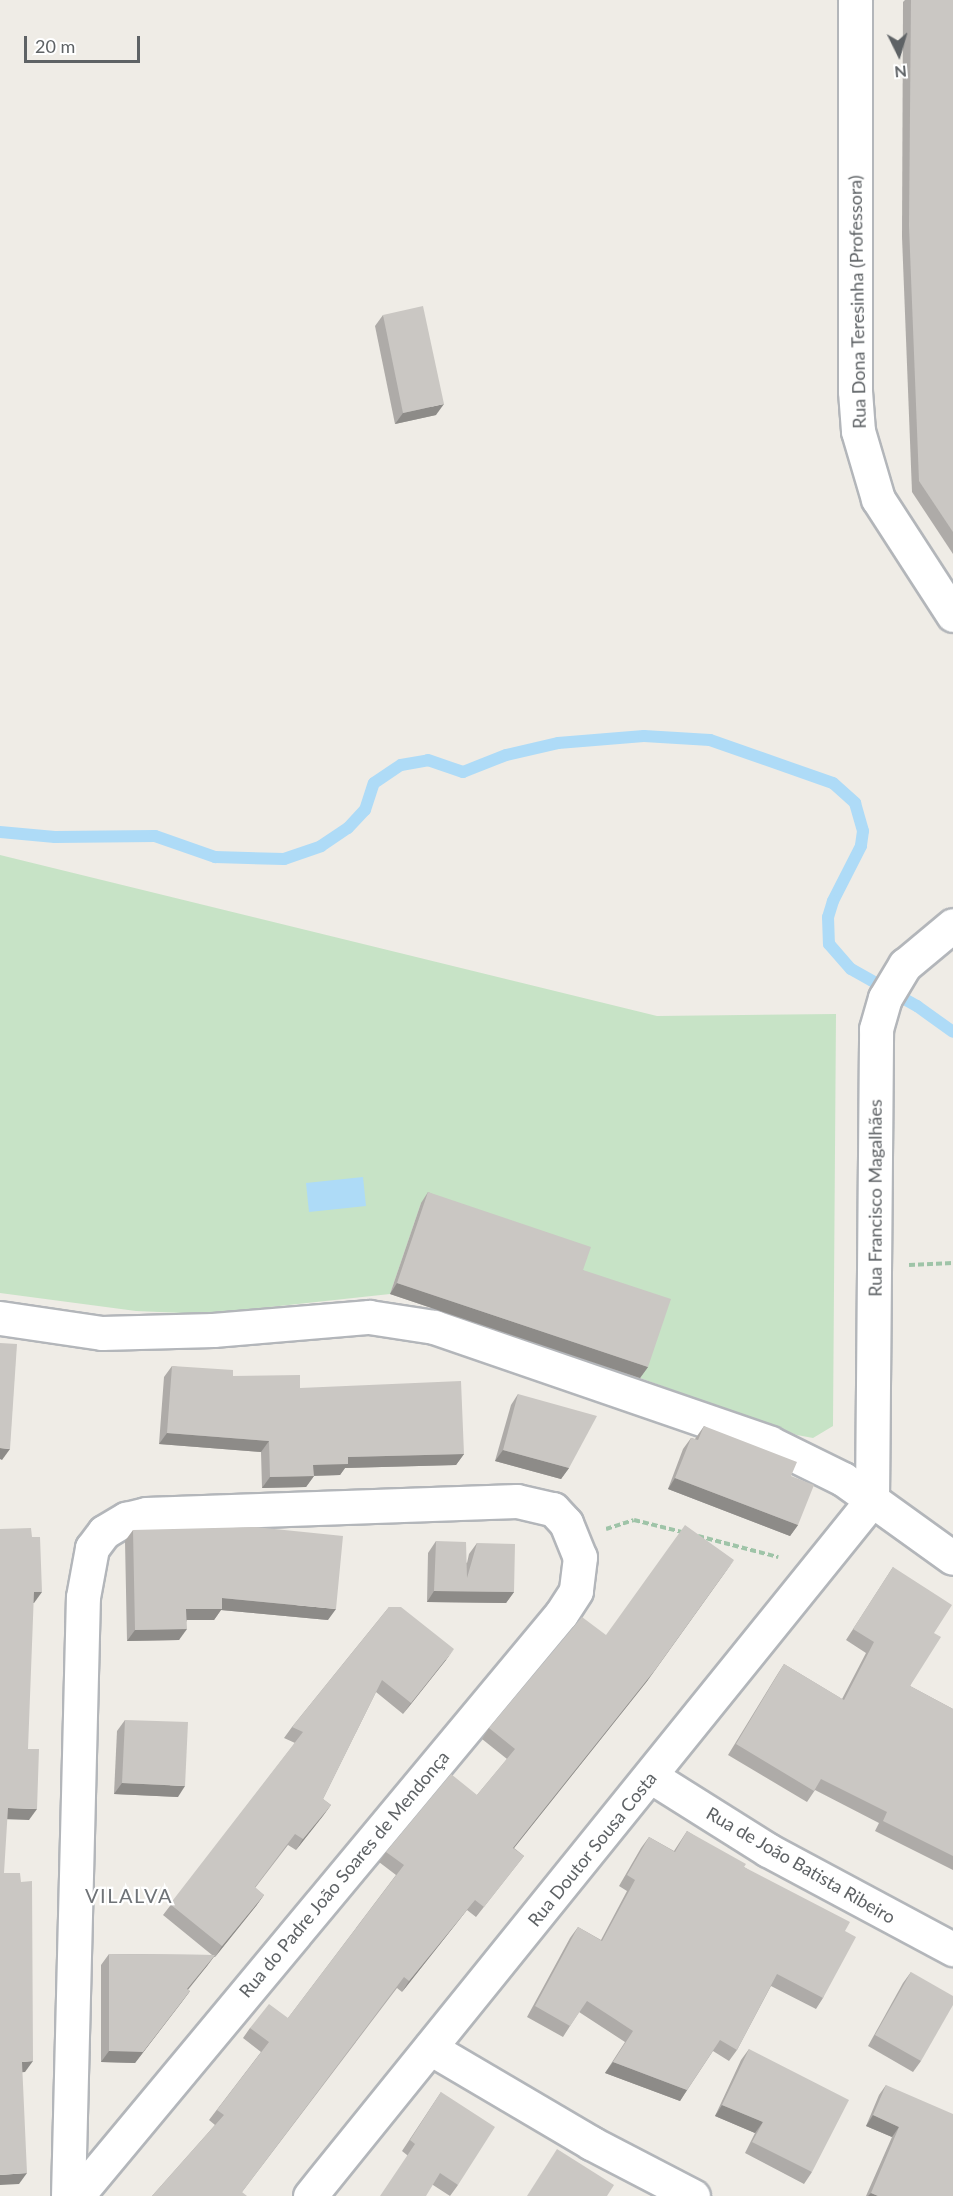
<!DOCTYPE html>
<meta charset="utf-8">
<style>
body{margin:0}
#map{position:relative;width:953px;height:2196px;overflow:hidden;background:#efece6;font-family:Lato,sans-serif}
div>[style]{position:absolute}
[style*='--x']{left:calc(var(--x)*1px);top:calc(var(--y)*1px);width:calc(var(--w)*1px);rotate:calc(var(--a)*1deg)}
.green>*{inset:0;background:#c7e3c6}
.water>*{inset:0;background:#aedbf7}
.stream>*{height:12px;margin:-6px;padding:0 6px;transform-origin:6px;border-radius:6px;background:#aedbf7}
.path>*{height:4px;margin-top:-2px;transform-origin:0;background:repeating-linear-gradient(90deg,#9fc4a8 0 6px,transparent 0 9px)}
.roads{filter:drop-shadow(2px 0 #b3b6ba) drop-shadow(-2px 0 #b3b6ba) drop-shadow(0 2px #b3b6ba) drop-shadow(0 -2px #b3b6ba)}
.street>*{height:33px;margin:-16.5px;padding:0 16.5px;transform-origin:16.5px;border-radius:16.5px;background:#fff}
.secondary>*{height:33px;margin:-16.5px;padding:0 16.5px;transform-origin:16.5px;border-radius:16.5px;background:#fff}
.wall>*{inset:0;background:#aeaba8}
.shaded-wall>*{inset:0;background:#8d8b88}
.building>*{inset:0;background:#cac7c3}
span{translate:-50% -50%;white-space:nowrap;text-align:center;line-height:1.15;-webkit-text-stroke:4.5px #fff;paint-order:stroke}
.street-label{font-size:18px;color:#5e6265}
.neighbourhood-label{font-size:20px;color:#6f7377;letter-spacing:1.5px}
.north{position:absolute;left:869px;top:24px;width:60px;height:60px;-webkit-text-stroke:4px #fff;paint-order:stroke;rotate:175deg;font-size:16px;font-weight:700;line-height:24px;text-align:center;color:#5e6265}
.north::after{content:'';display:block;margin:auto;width:21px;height:27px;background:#5e6265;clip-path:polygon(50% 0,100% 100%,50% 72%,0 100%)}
.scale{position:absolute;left:24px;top:36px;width:116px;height:27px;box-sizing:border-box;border:3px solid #5e6265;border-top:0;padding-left:8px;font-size:18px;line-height:21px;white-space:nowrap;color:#5e6265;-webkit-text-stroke:4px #fff;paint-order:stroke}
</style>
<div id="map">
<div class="green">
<i style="clip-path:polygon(0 855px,657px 1016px,836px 1014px,833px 1426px,813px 1438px,797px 1435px,640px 1378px,663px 1310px,421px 1203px,390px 1294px,206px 1314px,136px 1311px,0 1293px)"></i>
</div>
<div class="water">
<i style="clip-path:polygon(363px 1177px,366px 1206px,309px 1212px,306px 1183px)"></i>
</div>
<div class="stream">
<i style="--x:0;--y:832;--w:55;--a:5.2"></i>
<i style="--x:55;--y:837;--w:100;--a:-0.6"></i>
<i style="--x:155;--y:836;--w:64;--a:19.3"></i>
<i style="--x:215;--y:857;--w:69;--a:1.7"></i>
<i style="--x:284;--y:859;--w:39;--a:-19"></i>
<i style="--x:321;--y:846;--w:32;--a:-34"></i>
<i style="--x:348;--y:828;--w:25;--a:-47"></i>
<i style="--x:365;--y:810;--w:28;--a:-72"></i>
<i style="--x:374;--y:783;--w:32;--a:-34"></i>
<i style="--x:401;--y:765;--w:27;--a:-10"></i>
<i style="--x:428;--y:760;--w:37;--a:19"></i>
<i style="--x:463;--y:772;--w:46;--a:-21.6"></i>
<i style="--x:506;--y:755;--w:53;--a:-13"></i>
<i style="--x:558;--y:743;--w:86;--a:-4.7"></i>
<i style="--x:644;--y:736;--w:66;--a:3.5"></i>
<i style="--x:710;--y:740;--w:130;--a:19.3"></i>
<i style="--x:833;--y:783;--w:30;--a:42"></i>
<i style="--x:855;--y:803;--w:29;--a:74"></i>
<i style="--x:863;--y:831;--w:15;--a:98"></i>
<i style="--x:861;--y:846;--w:62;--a:117"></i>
<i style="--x:833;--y:901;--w:17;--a:107"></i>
<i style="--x:828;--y:917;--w:27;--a:88"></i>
<i style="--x:829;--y:944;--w:33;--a:49"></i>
<i style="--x:851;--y:969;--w:76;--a:29.3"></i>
<i style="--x:917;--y:1006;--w:44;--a:35.8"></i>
</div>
<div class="path">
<i style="--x:909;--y:1265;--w:44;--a:-2.6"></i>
<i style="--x:606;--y:1529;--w:29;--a:-18"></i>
<i style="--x:634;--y:1520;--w:49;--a:14"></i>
<i style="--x:698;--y:1536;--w:83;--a:14.7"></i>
</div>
<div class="roads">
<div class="street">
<i style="--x:855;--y:0;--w:391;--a:90"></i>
<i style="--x:855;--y:391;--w:40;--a:85.7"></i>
<i style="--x:858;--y:431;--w:71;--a:73.6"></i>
<i style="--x:878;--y:499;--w:138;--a:57.1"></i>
<i style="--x:652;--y:1777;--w:137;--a:32.2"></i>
<i style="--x:768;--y:1850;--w:210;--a:28.2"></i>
<i style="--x:430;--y:2048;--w:187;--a:30.5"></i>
<i style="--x:591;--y:2143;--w:115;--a:27.5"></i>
<i style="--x:68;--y:2196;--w:599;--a:-88.57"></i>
<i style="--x:83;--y:1597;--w:50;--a:-79.6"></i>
<i style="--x:92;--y:1548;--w:20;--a:-53"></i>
<i style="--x:104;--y:1532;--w:26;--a:-31"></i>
<i style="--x:126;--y:1519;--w:21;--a:-14"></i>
<i style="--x:146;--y:1514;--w:371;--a:-2"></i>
<i style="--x:517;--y:1501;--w:37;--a:13"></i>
<i style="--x:553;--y:1509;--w:19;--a:47"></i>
<i style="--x:566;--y:1523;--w:37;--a:68"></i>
<i style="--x:580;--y:1557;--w:34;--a:97"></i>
<i style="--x:576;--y:1591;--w:27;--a:123"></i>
<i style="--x:561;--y:1614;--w:757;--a:129.75"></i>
<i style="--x:310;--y:2196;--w:895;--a:-51.08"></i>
<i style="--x:872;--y:1500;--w:471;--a:-89.5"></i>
<i style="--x:876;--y:1029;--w:32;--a:-74"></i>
<i style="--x:885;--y:998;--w:39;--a:-59"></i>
<i style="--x:905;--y:965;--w:62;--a:-39.8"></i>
</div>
<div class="secondary">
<i style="--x:0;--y:1318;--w:103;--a:8.4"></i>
<i style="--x:102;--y:1333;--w:111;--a:-1.5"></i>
<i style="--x:213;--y:1330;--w:157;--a:-4.8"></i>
<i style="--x:369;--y:1317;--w:66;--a:8.7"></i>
<i style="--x:434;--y:1327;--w:355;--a:19"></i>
<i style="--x:770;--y:1443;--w:81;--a:26.3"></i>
<i style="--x:843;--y:1479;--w:135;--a:35.7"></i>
</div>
</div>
<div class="wall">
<i style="clip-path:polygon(905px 0,953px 0,953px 554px,912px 492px,902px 237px,903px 2px)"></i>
<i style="clip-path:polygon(383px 315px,436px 415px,395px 424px,375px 326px)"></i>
<i style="clip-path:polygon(428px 1192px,583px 1270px,648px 1367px,640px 1378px,390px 1294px,421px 1203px)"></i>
<i style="clip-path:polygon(172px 1366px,300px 1388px,464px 1454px,456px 1465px,345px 1468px,340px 1475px,314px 1476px,306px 1487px,262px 1488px,261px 1452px,159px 1444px,164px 1377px)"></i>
<i style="clip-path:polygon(518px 1394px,569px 1468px,561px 1479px,495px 1461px,511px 1405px)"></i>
<i style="clip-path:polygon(704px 1426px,791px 1476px,798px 1525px,790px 1536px,668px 1489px,683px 1449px,691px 1438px,695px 1439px)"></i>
<i style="clip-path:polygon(133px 1530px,328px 1620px,221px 1610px,214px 1620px,187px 1620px,179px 1640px,127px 1641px,125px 1541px)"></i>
<i style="clip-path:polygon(436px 1541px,467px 1563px,469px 1554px,477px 1543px,514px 1592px,506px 1603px,427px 1602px,428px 1553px)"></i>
<i style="clip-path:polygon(893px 1567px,934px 1633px,910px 1686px,953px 1709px,953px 1870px,875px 1831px,879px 1823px,815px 1790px,807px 1802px,728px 1755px,777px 1675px,784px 1664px,842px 1699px,866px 1653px,846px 1640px)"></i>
<i style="clip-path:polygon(389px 1607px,446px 1660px,403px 1714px,376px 1692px,323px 1799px,331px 1805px,296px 1850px,288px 1845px,255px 1888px,264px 1895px,256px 1906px,215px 1957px,214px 1957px,188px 1990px,190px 1991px,182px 2002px,135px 2063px,101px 2062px,101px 1965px,109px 1954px,212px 1955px,163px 1915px,295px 1743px,284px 1738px,292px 1727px)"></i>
<i style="clip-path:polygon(648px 1680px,514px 1848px,524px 1856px,476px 1917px,467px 1910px,402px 1992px,397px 1988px,242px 2192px,152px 2196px,215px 2125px,209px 2120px,261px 2052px,243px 2038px,250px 2028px,288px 2018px,396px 1875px,379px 1862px,386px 1852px,477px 1795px,507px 1759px,482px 1739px,489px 1728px)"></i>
<i style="clip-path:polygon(125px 1720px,178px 1797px,114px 1794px,117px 1731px)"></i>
<i style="clip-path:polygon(687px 1831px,845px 1931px,823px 1998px,816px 2009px,771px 1986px,737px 2050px,729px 2061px,713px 2051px,680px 2101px,605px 2073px,625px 2042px,579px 2012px,563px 2037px,527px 2017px,570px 1938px,578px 1927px,601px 1940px,627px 1891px,619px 1886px,641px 1848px,649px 1837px,674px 1851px)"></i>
<i style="clip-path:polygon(911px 1972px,921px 2061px,913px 2072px,868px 2046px,903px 1983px)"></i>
<i style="clip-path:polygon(749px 2049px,812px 2172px,804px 2184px,745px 2153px,755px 2133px,715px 2116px,741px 2060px)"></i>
<i style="clip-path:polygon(886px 2085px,953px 2196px,866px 2196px,892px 2137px,866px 2126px,879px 2095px)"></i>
<i style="clip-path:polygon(441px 2092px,458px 2185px,450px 2196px,433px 2185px,407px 2155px,402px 2151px)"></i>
</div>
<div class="shaded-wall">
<i style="clip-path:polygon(444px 404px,436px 415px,395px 424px,403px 413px)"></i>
<i style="clip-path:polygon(397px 1283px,648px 1367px,640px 1378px,390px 1294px)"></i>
<i style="clip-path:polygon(167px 1433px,269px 1441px,261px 1452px,159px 1444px)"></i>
<i style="clip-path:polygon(0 1448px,10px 1449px,2px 1460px,0 1459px)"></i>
<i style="clip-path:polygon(503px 1450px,569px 1468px,561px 1479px,495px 1461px)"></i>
<i style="clip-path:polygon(464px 1454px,456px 1465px,345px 1468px,340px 1475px,305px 1476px,313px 1465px,348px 1457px)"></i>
<i style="clip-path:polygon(314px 1476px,306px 1487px,262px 1488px,270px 1477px)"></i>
<i style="clip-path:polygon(675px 1478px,798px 1525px,790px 1536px,668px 1489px)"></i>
<i style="clip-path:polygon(734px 1560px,648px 1680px,506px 1858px,513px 1848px)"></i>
<i style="clip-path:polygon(434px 1591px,514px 1592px,506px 1603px,427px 1602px)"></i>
<i style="clip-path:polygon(34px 1592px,42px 1592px,34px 1603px,26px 1603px)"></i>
<i style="clip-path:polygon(222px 1598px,336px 1609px,328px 1620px,221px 1610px,214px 1620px,179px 1620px,186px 1609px)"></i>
<i style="clip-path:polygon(187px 1629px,179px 1640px,127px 1641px,135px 1630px)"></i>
<i style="clip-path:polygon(454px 1649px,446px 1660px,403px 1714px,411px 1703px)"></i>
<i style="clip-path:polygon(122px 1783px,185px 1786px,178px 1797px,114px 1794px)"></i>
<i style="clip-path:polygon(331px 1805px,323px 1816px,296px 1850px,303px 1839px)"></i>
<i style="clip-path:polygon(8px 1808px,37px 1809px,29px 1820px,1px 1819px)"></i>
<i style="clip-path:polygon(264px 1895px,256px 1906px,215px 1957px,222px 1946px)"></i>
<i style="clip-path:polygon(475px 1900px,467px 1910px,402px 1992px,409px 1981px)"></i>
<i style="clip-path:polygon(215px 1955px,207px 1966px,179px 2000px,187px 1989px)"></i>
<i style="clip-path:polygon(190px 1991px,135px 2063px,101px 2062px,109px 2051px)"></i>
<i style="clip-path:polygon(33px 2061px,25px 2072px,14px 2073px,22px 2062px)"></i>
<i style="clip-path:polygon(613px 2062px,687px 2090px,680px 2101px,605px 2073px)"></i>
<i style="clip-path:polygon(722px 2105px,763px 2122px,755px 2133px,715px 2116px)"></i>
<i style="clip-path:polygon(873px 2115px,899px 2127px,892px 2137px,866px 2126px)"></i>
<i style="clip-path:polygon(27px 2173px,19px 2184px,0 2185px,0 2175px)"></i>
<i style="clip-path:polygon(871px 2193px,878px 2196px,868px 2196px)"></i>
</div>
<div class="building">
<i style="clip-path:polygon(911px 0,953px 0,953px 532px,919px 481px,909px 226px)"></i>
<i style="clip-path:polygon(423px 306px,444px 404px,403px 413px,383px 315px)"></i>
<i style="clip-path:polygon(428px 1192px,591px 1247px,583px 1270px,671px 1299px,648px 1367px,397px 1283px)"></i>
<i style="clip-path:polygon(0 1343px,17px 1344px,10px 1449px,0 1448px)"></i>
<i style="clip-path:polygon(172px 1366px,233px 1370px,233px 1376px,300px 1375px,300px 1388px,461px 1381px,464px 1454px,348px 1457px,348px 1464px,313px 1465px,314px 1476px,270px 1477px,269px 1441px,167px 1433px)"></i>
<i style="clip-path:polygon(518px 1394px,597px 1416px,569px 1468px,503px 1450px)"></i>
<i style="clip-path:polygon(704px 1426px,797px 1462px,791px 1476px,814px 1485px,798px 1525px,675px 1478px,691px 1438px,698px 1440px)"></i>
<i style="clip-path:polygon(685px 1525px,734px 1560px,655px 1670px,513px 1848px,524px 1856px,484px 1907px,475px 1900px,409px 1981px,404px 1977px,242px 2192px,247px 2196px,152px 2196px,224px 2115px,217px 2110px,269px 2042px,250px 2028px,269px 2004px,288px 2018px,404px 1865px,386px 1852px,451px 1774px,477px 1795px,515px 1749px,489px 1728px,582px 1617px,606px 1635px)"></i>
<i style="clip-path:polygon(255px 1527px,343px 1536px,336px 1609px,222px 1598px,222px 1609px,186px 1609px,187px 1629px,135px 1630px,133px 1530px)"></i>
<i style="clip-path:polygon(31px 1528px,32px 1537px,40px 1537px,42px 1592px,34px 1592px,28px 1749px,39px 1749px,37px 1809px,8px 1808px,4px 1873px,20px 1873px,21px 1882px,32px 1881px,33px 2061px,22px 2062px,27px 2173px,0 2175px,0 1529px)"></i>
<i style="clip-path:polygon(436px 1541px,466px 1542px,467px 1578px,477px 1543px,515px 1544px,514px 1592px,434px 1591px)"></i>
<i style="clip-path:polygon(893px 1567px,952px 1605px,934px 1633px,941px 1637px,910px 1686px,953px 1709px,953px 1856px,883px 1821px,887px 1812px,821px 1779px,814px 1791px,736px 1744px,784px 1664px,844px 1700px,874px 1642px,853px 1629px)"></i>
<i style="clip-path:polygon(389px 1607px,401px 1607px,454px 1649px,411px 1703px,382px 1680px,323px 1799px,331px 1805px,303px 1839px,295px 1834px,255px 1887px,264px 1895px,222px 1946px,170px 1904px,303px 1732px,292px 1727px)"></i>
<i style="clip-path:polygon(125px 1720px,188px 1722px,185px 1786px,122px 1783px)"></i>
<i style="clip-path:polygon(687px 1831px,746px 1864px,744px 1867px,850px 1922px,845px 1931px,856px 1937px,823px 1998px,777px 1974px,737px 2050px,720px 2040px,687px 2090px,613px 2062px,633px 2031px,587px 2001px,570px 2026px,535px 2006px,578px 1927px,602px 1941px,635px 1880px,627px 1875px,649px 1837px,675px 1852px)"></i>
<i style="clip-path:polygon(109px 1954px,215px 1955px,187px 1989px,190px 1991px,143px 2052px,109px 2051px)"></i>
<i style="clip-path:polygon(911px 1972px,953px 1996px,953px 2005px,921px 2061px,875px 2035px)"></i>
<i style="clip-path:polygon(749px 2049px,849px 2100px,812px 2172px,752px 2142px,763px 2122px,722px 2105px)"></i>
<i style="clip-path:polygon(886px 2085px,953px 2114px,953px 2196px,878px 2196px,871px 2193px,899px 2127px,873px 2115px)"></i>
<i style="clip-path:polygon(441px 2092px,495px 2127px,458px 2185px,440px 2173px,426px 2196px,380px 2196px,415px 2144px,410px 2140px)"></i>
<i style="clip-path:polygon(557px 2149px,614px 2185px,607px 2196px,527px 2196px)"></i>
</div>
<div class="street-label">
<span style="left:857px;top:302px;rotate:-91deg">Rua Dona Teresinha (Professora)</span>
<span style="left:875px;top:1198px;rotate:-90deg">Rua Francisco Magalhães</span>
<span style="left:592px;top:1849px;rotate:-51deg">Rua Doutor Sousa Costa</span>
<span style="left:801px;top:1865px;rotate:30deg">Rua de João Batista Ribeiro</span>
<span style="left:344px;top:1874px;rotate:-50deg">Rua do Padre João Soares de Mendonça</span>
</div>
<div class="neighbourhood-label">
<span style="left:129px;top:1895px">VILALVA</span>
</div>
<div class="north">N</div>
<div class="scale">20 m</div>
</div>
